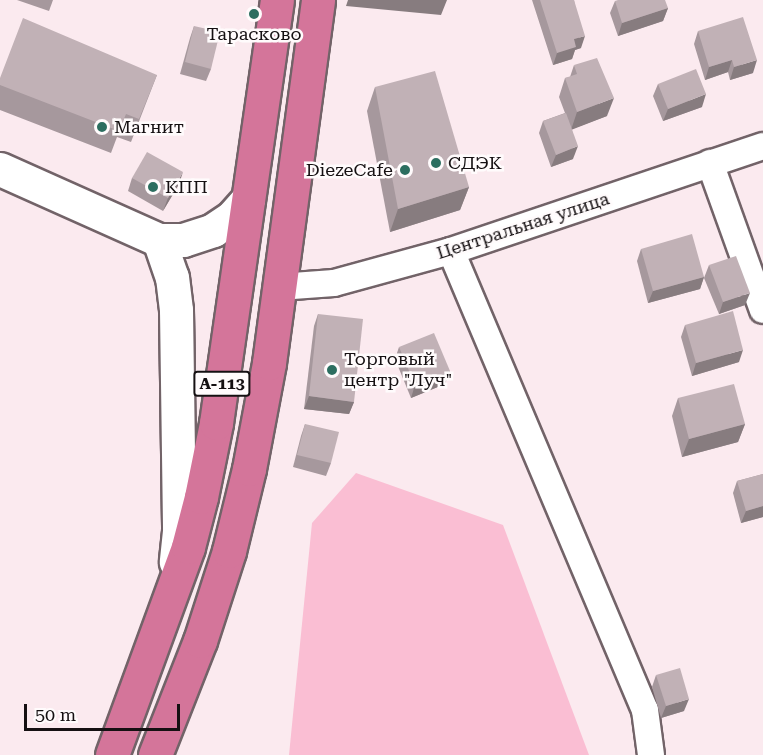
<!DOCTYPE html>
<meta charset="utf-8">
<style>
body{margin:0}
#map{position:relative;width:763px;height:755px;overflow:hidden;background:#fbeaef;font-family:"Roboto Serif",serif}
div>[style]{position:absolute}
[style*='--x']{left:calc(var(--x)*1px);top:calc(var(--y)*1px);width:calc(var(--w)*1px);rotate:calc(var(--a)*1deg)}
.green>*{inset:0;background:#fabed3}
.roads{filter:drop-shadow(2px 0 #726368) drop-shadow(-2px 0 #726368) drop-shadow(0 2px #726368) drop-shadow(0 -2px #726368)}
.street>*{height:26px;margin:-13px;padding:0 13px;transform-origin:13px;border-radius:13px;background:#fff}
.secondary>*{height:33px;margin:-16.5px;padding:0 16.5px;transform-origin:16.5px;border-radius:16.5px;background:#fff}
.highway>*{height:33px;margin:-16.5px;padding:0 16.5px;transform-origin:16.5px;border-radius:16.5px;background:#d4759a}
.wall>*{inset:0;background:#a6989d}
.shaded-wall>*{inset:0;background:#877c7f}
.building>*{inset:0;background:#c1b1b6}
.dots>*{width:16px;height:16px;translate:-50% -50%;box-sizing:border-box;border:3px solid #fffbfc;border-radius:50%}
span{translate:-50% -50%;white-space:nowrap;text-align:center;line-height:1.15;-webkit-text-stroke:5px #fffbfc;paint-order:stroke}
.shield-label span{padding:2px 4px;background:#fffbfc;border:2px solid;border-radius:4px;-webkit-text-stroke-width:0}
.shield-label{font-size:16px;color:#151012;font-weight:700}
.poi-label{font-size:18px;color:#151012}
.left{translate:0 -50%;text-align:left}
.right{translate:-100% -50%;text-align:right}
.street-label{font-size:18px;color:#151012}
.scale{position:absolute;left:24px;top:704px;width:156px;height:27px;box-sizing:border-box;border:3px solid #151012;border-top:0;padding-left:8px;font-size:18px;line-height:21px;white-space:nowrap;color:#151012;-webkit-text-stroke:4px #fffbfc;paint-order:stroke}
</style>
<div id="map">
<div class="green">
<i style="clip-path:polygon(356px 473px,503px 525px,589px 755px,289px 755px,312px 523px)"></i>
</div>
<div class="roads">
<div class="street">
<i style="--x:710;--y:163;--w:156;--a:70.2"></i>
<i style="--x:451;--y:251;--w:498;--a:67.1"></i>
<i style="--x:645;--y:710;--w:45;--a:82.4"></i>
<i style="--x:279;--y:287;--w:55;--a:-4.2"></i>
<i style="--x:334;--y:283;--w:121;--a:-15.3"></i>
<i style="--x:451;--y:251;--w:329;--a:-18.6"></i>
</div>
<div class="secondary">
<i style="--x:0;--y:169;--w:174;--a:24.1"></i>
<i style="--x:159;--y:240;--w:24;--a:0"></i>
<i style="--x:183;--y:240;--w:32;--a:-18"></i>
<i style="--x:213;--y:230;--w:23;--a:-34"></i>
<i style="--x:232;--y:217;--w:24;--a:-48"></i>
<i style="--x:159;--y:240;--w:39;--a:71"></i>
<i style="--x:172;--y:277;--w:33;--a:83"></i>
<i style="--x:176;--y:310;--w:221;--a:89.2"></i>
<i style="--x:179;--y:531;--w:31;--a:96"></i>
</div>
<div class="highway">
<i style="--x:112;--y:755;--w:221;--a:-69.9"></i>
<i style="--x:188;--y:547;--w:52;--a:-75.4"></i>
<i style="--x:201;--y:497;--w:76;--a:-78.5"></i>
<i style="--x:216;--y:423;--w:427;--a:-81.8"></i>
<i style="--x:155;--y:755;--w:123;--a:-68.5"></i>
<i style="--x:200;--y:641;--w:95;--a:-72.1"></i>
<i style="--x:229;--y:551;--w:84;--a:-76.3"></i>
<i style="--x:249;--y:469;--w:108;--a:-79.3"></i>
<i style="--x:269;--y:363;--w:366;--a:-82.3"></i>
</div>
</div>
<div class="wall">
<i style="clip-path:polygon(17px 0,53px 0,49px 11px)"></i>
<i style="clip-path:polygon(532px 0,574px 0,581px 48px,575px 50px,572px 59px,553px 65px)"></i>
<i style="clip-path:polygon(615px 1px,668px 8px,663px 21px,618px 36px,610px 13px)"></i>
<i style="clip-path:polygon(194px 26px,211px 69px,206px 81px,180px 74px,190px 38px)"></i>
<i style="clip-path:polygon(698px 31px,753px 73px,730px 80px,728px 72px,705px 80px,694px 44px)"></i>
<i style="clip-path:polygon(574px 65px,607px 116px,572px 129px,573px 159px,551px 167px,539px 133px,543px 121px,565px 113px,559px 97px,565px 78px,570px 77px)"></i>
<i style="clip-path:polygon(157px 75px,131px 142px,117px 137px,111px 153px,0 110px,0 78px)"></i>
<i style="clip-path:polygon(658px 84px,702px 107px,663px 121px,653px 96px)"></i>
<i style="clip-path:polygon(375px 87px,469px 187px,460px 210px,390px 232px,367px 111px)"></i>
<i style="clip-path:polygon(132px 178px,179px 184px,163px 211px,128px 191px)"></i>
<i style="clip-path:polygon(641px 249px,704px 277px,700px 289px,648px 303px,637px 261px)"></i>
<i style="clip-path:polygon(709px 265px,745px 305px,719px 314px,704px 278px)"></i>
<i style="clip-path:polygon(318px 314px,354px 402px,349px 414px,304px 409px,314px 326px)"></i>
<i style="clip-path:polygon(685px 325px,739px 362px,692px 376px,681px 337px)"></i>
<i style="clip-path:polygon(399px 347px,445px 384px,411px 398px,395px 359px)"></i>
<i style="clip-path:polygon(678px 398px,745px 424px,738px 442px,682px 457px,672px 416px)"></i>
<i style="clip-path:polygon(305px 424px,331px 463px,326px 476px,293px 467px,301px 436px)"></i>
<i style="clip-path:polygon(763px 474px,763px 517px,741px 523px,733px 493px,737px 481px)"></i>
<i style="clip-path:polygon(656px 675px,684px 711px,661px 718px,652px 687px)"></i>
</div>
<div class="shaded-wall">
<i style="clip-path:polygon(348px 0,447px 0,441px 15px,346px 6px)"></i>
<i style="clip-path:polygon(668px 8px,663px 21px,618px 36px,622px 23px)"></i>
<i style="clip-path:polygon(585px 36px,581px 48px,575px 50px,572px 59px,553px 65px,557px 53px,574px 39px)"></i>
<i style="clip-path:polygon(732px 60px,728px 72px,705px 80px,709px 67px)"></i>
<i style="clip-path:polygon(757px 60px,753px 73px,730px 80px,734px 67px)"></i>
<i style="clip-path:polygon(706px 94px,702px 107px,663px 121px,668px 109px)"></i>
<i style="clip-path:polygon(614px 98px,607px 116px,571px 130px,577px 112px)"></i>
<i style="clip-path:polygon(578px 146px,573px 159px,551px 167px,556px 155px)"></i>
<i style="clip-path:polygon(183px 172px,179px 184px,163px 211px,168px 198px)"></i>
<i style="clip-path:polygon(469px 187px,460px 210px,390px 232px,398px 209px)"></i>
<i style="clip-path:polygon(704px 277px,700px 289px,648px 303px,653px 291px)"></i>
<i style="clip-path:polygon(750px 293px,745px 305px,719px 314px,723px 302px)"></i>
<i style="clip-path:polygon(743px 350px,739px 362px,692px 376px,696px 363px)"></i>
<i style="clip-path:polygon(450px 371px,445px 384px,411px 398px,415px 385px)"></i>
<i style="clip-path:polygon(309px 396px,354px 402px,349px 414px,304px 409px)"></i>
<i style="clip-path:polygon(745px 424px,738px 442px,682px 457px,689px 439px)"></i>
<i style="clip-path:polygon(763px 506px,763px 517px,741px 523px,746px 511px)"></i>
<i style="clip-path:polygon(689px 699px,684px 711px,661px 718px,666px 706px)"></i>
</div>
<div class="building">
<i style="clip-path:polygon(540px 0,574px 0,585px 36px,574px 39px,576px 47px,557px 53px)"></i>
<i style="clip-path:polygon(618px 0,665px 0,668px 8px,622px 23px,615px 1px)"></i>
<i style="clip-path:polygon(743px 17px,757px 60px,734px 67px,732px 60px,709px 67px,698px 31px)"></i>
<i style="clip-path:polygon(23px 18px,157px 75px,139px 119px,126px 114px,119px 131px,0 85px,0 78px)"></i>
<i style="clip-path:polygon(194px 26px,220px 32px,211px 69px,185px 62px)"></i>
<i style="clip-path:polygon(597px 58px,614px 98px,577px 112px,565px 78px,577px 74px,574px 65px)"></i>
<i style="clip-path:polygon(696px 69px,706px 94px,668px 109px,658px 84px)"></i>
<i style="clip-path:polygon(435px 71px,469px 187px,398px 209px,375px 87px)"></i>
<i style="clip-path:polygon(566px 113px,578px 146px,556px 155px,543px 121px)"></i>
<i style="clip-path:polygon(147px 152px,183px 172px,168px 198px,132px 178px)"></i>
<i style="clip-path:polygon(692px 234px,704px 277px,653px 291px,641px 249px)"></i>
<i style="clip-path:polygon(736px 256px,750px 293px,723px 302px,709px 265px)"></i>
<i style="clip-path:polygon(733px 311px,743px 350px,696px 363px,685px 325px)"></i>
<i style="clip-path:polygon(318px 314px,363px 319px,354px 402px,309px 396px)"></i>
<i style="clip-path:polygon(434px 333px,450px 371px,415px 385px,399px 347px)"></i>
<i style="clip-path:polygon(734px 384px,745px 424px,689px 439px,678px 398px)"></i>
<i style="clip-path:polygon(305px 424px,339px 432px,331px 463px,297px 455px)"></i>
<i style="clip-path:polygon(763px 474px,763px 506px,746px 511px,737px 481px)"></i>
<i style="clip-path:polygon(680px 668px,689px 699px,666px 706px,656px 675px)"></i>
</div>
<div class="dots">
<i style="left:254px;top:14px;background:#2c6e60"></i>
<i style="left:102px;top:127px;background:#2c6e60"></i>
<i style="left:436px;top:163px;background:#2c6e60"></i>
<i style="left:405px;top:170px;background:#2c6e60"></i>
<i style="left:153px;top:187px;background:#2c6e60"></i>
<i style="left:332px;top:370px;background:#2c6e60"></i>
</div>
<div class="shield-label">
<span style="left:222px;top:384px">А-113</span>
</div>
<div class="poi-label">
<span style="left:254px;top:34px">Тарасково</span>
<span class="left" style="left:114px;top:127px">Магнит</span>
<span class="left" style="left:448px;top:163px">СДЭК</span>
<span class="right" style="left:393px;top:170px">DiezeCafe</span>
<span class="left" style="left:165px;top:187px">КПП</span>
<span class="left" style="left:344px;top:370px">Торговый<br>центр "Луч"</span>
</div>
<div class="street-label">
<span style="left:523px;top:226px;rotate:-18deg">Центральная улица</span>
</div>
<div class="scale">50 m</div>
</div>
